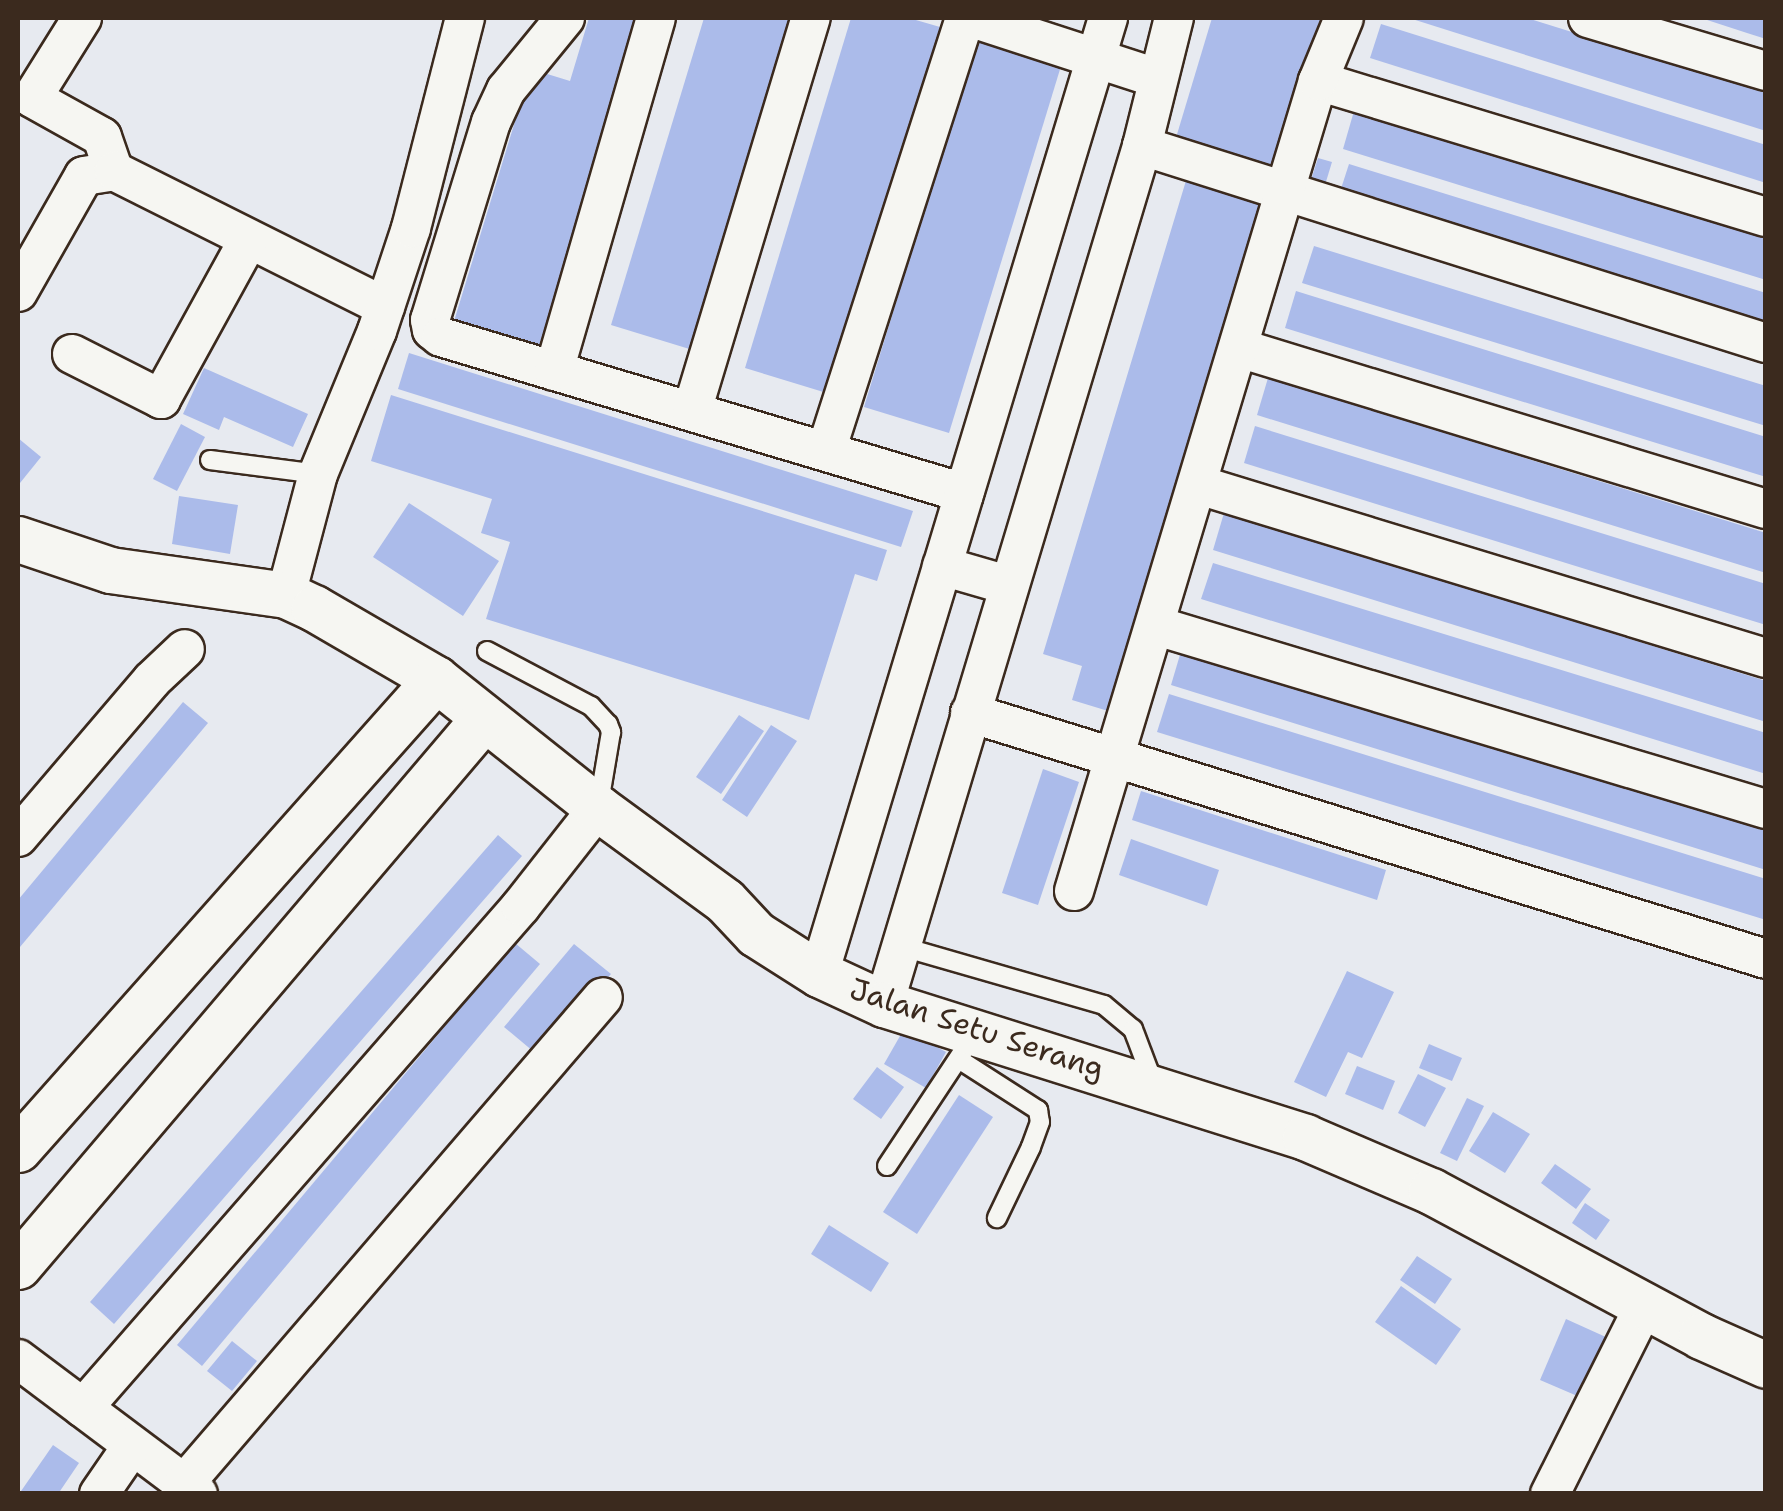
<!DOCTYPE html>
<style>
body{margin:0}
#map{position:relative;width:1783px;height:1511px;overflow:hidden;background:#e7eaf0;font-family:"Shantell Sans",sans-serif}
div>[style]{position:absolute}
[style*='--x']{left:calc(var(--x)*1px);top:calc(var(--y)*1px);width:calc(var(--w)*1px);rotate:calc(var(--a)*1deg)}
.building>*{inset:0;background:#abbbea}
.roads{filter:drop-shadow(2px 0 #3b2a1e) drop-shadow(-2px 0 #3b2a1e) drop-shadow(0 2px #3b2a1e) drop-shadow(0 -2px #3b2a1e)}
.service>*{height:18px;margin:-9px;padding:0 9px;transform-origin:9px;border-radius:9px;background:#f6f6f2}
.minor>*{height:38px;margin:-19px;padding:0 19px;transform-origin:19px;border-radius:19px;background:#f6f6f2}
.tertiary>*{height:45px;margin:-22.5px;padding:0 22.5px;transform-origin:22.5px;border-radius:22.5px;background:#f6f6f2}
span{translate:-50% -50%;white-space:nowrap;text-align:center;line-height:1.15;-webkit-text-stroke:10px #f6f6f2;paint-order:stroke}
.street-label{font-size:30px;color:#3b2a1e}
.frame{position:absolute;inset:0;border:20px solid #3b2a1e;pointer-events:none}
</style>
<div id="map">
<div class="building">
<i style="clip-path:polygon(589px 18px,639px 19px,536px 356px,451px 331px,531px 69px,570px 81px)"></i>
<i style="clip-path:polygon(704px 18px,797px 18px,696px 351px,611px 325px)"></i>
<i style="clip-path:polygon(851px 18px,909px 18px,940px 27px,830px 394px,745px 368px)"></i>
<i style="clip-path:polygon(1212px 18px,1322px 18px,1276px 171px,1175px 141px)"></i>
<i style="clip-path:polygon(1409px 18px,1527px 18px,1732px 82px,1766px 93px,1766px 131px)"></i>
<i style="clip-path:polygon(1701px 18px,1766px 18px,1766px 39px,1747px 33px)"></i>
<i style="clip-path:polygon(1381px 24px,1766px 145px,1766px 183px,1370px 58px)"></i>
<i style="clip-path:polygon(976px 41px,1061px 66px,949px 433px,864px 407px)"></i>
<i style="clip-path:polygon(1354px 111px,1766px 239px,1766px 280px,1343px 149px)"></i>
<i style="clip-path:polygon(1318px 158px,1332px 162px,1325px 185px,1311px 180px)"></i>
<i style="clip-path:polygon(1349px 164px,1766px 293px,1766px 333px,1337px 201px)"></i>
<i style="clip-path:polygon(1188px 174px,1273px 200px,1118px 714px,1072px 700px,1082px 666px,1043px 654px)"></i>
<i style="clip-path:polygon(1314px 246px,1766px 386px,1766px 426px,1302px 283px)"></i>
<i style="clip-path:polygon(1296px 291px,1766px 437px,1766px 477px,1285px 328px)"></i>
<i style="clip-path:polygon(409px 353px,913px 511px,901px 547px,398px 389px)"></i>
<i style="clip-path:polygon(204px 368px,308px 414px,293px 447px,224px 417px,219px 430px,183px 414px)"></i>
<i style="clip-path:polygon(1268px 378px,1766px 533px,1766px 573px,1257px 415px)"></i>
<i style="clip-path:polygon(391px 395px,887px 550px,877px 581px,855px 574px,809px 720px,486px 619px,510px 542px,481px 533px,492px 499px,371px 461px)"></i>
<i style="clip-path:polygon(181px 424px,205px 437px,177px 491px,153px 479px)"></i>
<i style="clip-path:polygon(1255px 426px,1766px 584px,1766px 625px,1244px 463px)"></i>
<i style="clip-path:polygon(18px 438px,41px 457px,20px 483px,18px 481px)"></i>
<i style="clip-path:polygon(179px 496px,238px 505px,230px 554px,172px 544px)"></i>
<i style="clip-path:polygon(409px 503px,499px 561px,463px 616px,373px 557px)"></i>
<i style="clip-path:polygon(1224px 513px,1766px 681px,1766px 722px,1213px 550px)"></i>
<i style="clip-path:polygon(1213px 563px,1766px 733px,1766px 774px,1201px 599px)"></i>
<i style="clip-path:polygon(1182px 648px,1766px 829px,1766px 870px,1171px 685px)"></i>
<i style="clip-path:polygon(1169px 694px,1766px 879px,1766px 920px,1157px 732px)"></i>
<i style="clip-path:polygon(183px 702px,208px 723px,20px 947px,18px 900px)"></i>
<i style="clip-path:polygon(739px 715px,764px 731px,721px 794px,696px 777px)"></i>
<i style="clip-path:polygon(771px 725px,797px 741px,747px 817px,722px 800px)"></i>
<i style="clip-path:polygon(1043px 769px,1079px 782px,1038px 905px,1002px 893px)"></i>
<i style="clip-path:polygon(1141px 791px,1386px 870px,1377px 900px,1132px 820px)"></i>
<i style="clip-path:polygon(498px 835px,522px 856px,114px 1324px,90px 1302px)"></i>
<i style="clip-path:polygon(1131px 839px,1219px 870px,1207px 906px,1119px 875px)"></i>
<i style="clip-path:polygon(515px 943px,540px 964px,202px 1366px,177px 1345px)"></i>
<i style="clip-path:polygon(574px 944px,611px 974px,540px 1057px,504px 1027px)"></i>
<i style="clip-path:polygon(1347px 971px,1394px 992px,1362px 1058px,1348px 1052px,1326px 1097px,1294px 1082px)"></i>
<i style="clip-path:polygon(904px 1029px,946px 1052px,926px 1088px,884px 1064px)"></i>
<i style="clip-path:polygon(1429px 1044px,1462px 1058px,1452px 1081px,1419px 1068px)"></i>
<i style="clip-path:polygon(1357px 1066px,1395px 1081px,1383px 1110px,1345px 1094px)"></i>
<i style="clip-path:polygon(877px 1067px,904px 1087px,881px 1119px,853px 1099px)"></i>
<i style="clip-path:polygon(1418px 1074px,1446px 1088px,1425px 1127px,1398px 1113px)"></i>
<i style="clip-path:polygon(959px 1095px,993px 1117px,917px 1234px,883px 1212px)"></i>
<i style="clip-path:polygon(1467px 1098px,1484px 1106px,1457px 1161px,1440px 1153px)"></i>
<i style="clip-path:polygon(1493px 1112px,1530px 1134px,1505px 1173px,1469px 1151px)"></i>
<i style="clip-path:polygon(1555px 1164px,1591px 1189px,1576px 1209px,1541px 1183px)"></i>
<i style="clip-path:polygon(1585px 1203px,1610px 1220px,1596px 1240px,1572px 1223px)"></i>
<i style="clip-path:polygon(829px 1225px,889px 1263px,871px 1292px,811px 1254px)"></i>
<i style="clip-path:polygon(1417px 1256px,1452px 1279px,1435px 1304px,1400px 1280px)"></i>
<i style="clip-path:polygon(1401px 1286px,1461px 1329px,1436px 1365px,1375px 1322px)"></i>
<i style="clip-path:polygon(1566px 1319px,1608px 1338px,1582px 1398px,1540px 1380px)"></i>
<i style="clip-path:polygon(232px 1341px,257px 1361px,232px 1391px,207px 1371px)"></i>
<i style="clip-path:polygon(53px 1445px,79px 1463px,58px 1494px,19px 1494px)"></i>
</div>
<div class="roads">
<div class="service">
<i style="--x:210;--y:460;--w:109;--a:7.4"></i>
<i style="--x:487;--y:651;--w:118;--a:27.9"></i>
<i style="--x:591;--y:706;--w:25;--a:47"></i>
<i style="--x:608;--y:724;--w:9;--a:69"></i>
<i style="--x:611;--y:732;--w:72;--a:99.6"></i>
<i style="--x:903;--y:947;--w:209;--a:16.1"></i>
<i style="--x:1104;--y:1005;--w:38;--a:40"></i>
<i style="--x:1133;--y:1029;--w:57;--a:69.3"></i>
<i style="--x:960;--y:1060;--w:93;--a:32.7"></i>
<i style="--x:1038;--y:1110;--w:12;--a:81"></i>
<i style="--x:1040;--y:1122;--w:27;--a:110"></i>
<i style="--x:1031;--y:1147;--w:79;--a:115.6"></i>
<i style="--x:887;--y:1166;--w:138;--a:-56.5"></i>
</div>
<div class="minor">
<i style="--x:82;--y:18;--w:94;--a:122"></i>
<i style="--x:32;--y:98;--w:80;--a:29.1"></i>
<i style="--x:102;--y:137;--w:36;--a:71"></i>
<i style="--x:565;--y:18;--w:93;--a:129.3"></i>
<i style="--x:506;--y:90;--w:35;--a:115"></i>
<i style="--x:491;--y:122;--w:207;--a:107.1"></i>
<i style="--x:430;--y:320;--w:10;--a:79"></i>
<i style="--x:432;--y:330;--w:11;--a:38"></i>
<i style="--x:441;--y:337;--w:546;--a:16.61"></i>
<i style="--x:972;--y:18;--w:194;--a:18"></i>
<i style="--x:1588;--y:18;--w:186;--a:16.6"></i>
<i style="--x:1318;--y:81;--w:468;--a:16.9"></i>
<i style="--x:1142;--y:146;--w:654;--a:17.52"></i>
<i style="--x:18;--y:292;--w:133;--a:-60.4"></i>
<i style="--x:84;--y:176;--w:30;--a:-9"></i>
<i style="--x:114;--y:171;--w:303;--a:26.6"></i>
<i style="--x:1239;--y:348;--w:551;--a:16.99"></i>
<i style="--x:72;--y:354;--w:100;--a:26.8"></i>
<i style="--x:161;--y:399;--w:180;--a:-61.2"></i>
<i style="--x:554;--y:371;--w:367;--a:-73.9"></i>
<i style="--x:692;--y:411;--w:411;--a:-73.2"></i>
<i style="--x:826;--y:451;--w:455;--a:-72.2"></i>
<i style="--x:1199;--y:485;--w:593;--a:16.97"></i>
<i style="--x:942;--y:566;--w:69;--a:16.1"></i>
<i style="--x:286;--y:595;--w:125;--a:-75.2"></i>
<i style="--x:318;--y:474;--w:155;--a:-67.6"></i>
<i style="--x:377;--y:331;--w:108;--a:-71.7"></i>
<i style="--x:411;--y:228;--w:217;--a:-75.6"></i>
<i style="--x:1157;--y:626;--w:636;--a:16.73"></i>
<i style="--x:970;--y:713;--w:833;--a:17.17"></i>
<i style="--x:18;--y:837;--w:206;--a:-49.5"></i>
<i style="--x:152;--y:680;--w:45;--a:-43.2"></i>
<i style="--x:1074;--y:891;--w:846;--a:-73.24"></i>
<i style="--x:1318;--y:81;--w:68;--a:-67.6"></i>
<i style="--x:819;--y:974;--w:999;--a:-73.18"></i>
<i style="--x:884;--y:1004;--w:896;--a:-73.26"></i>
<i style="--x:1142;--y:146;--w:132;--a:-76"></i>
<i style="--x:18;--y:1359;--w:225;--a:36.9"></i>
<i style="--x:83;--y:1408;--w:666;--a:-48.89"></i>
<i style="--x:521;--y:906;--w:125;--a:-51.8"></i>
<i style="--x:184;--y:1484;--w:642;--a:-49.29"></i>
<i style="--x:99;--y:1494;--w:58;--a:-55.5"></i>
<i style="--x:1550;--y:1494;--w:210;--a:-63.4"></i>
</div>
<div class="tertiary">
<i style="--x:18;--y:539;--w:97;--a:18.6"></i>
<i style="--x:110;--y:570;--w:178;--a:8.1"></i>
<i style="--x:286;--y:595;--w:31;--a:25"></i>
<i style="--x:314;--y:608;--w:141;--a:30.2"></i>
<i style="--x:436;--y:679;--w:207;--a:38.5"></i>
<i style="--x:598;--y:808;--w:157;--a:36.2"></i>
<i style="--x:725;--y:901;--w:45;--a:46.8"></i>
<i style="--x:756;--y:934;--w:75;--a:32.4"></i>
<i style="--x:819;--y:974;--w:72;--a:24.8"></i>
<i style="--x:884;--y:1004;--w:442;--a:17.5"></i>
<i style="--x:1305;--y:1137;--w:137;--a:23.2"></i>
<i style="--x:1431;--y:1191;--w:306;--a:28.2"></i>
<i style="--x:1701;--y:1336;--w:71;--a:24"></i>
<i style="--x:18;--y:1149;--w:629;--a:-48.35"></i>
<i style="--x:18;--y:1266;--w:719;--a:-49.62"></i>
</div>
</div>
<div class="street-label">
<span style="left:977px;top:1029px;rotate:18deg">Jalan Setu Serang</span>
</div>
<div class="frame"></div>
</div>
